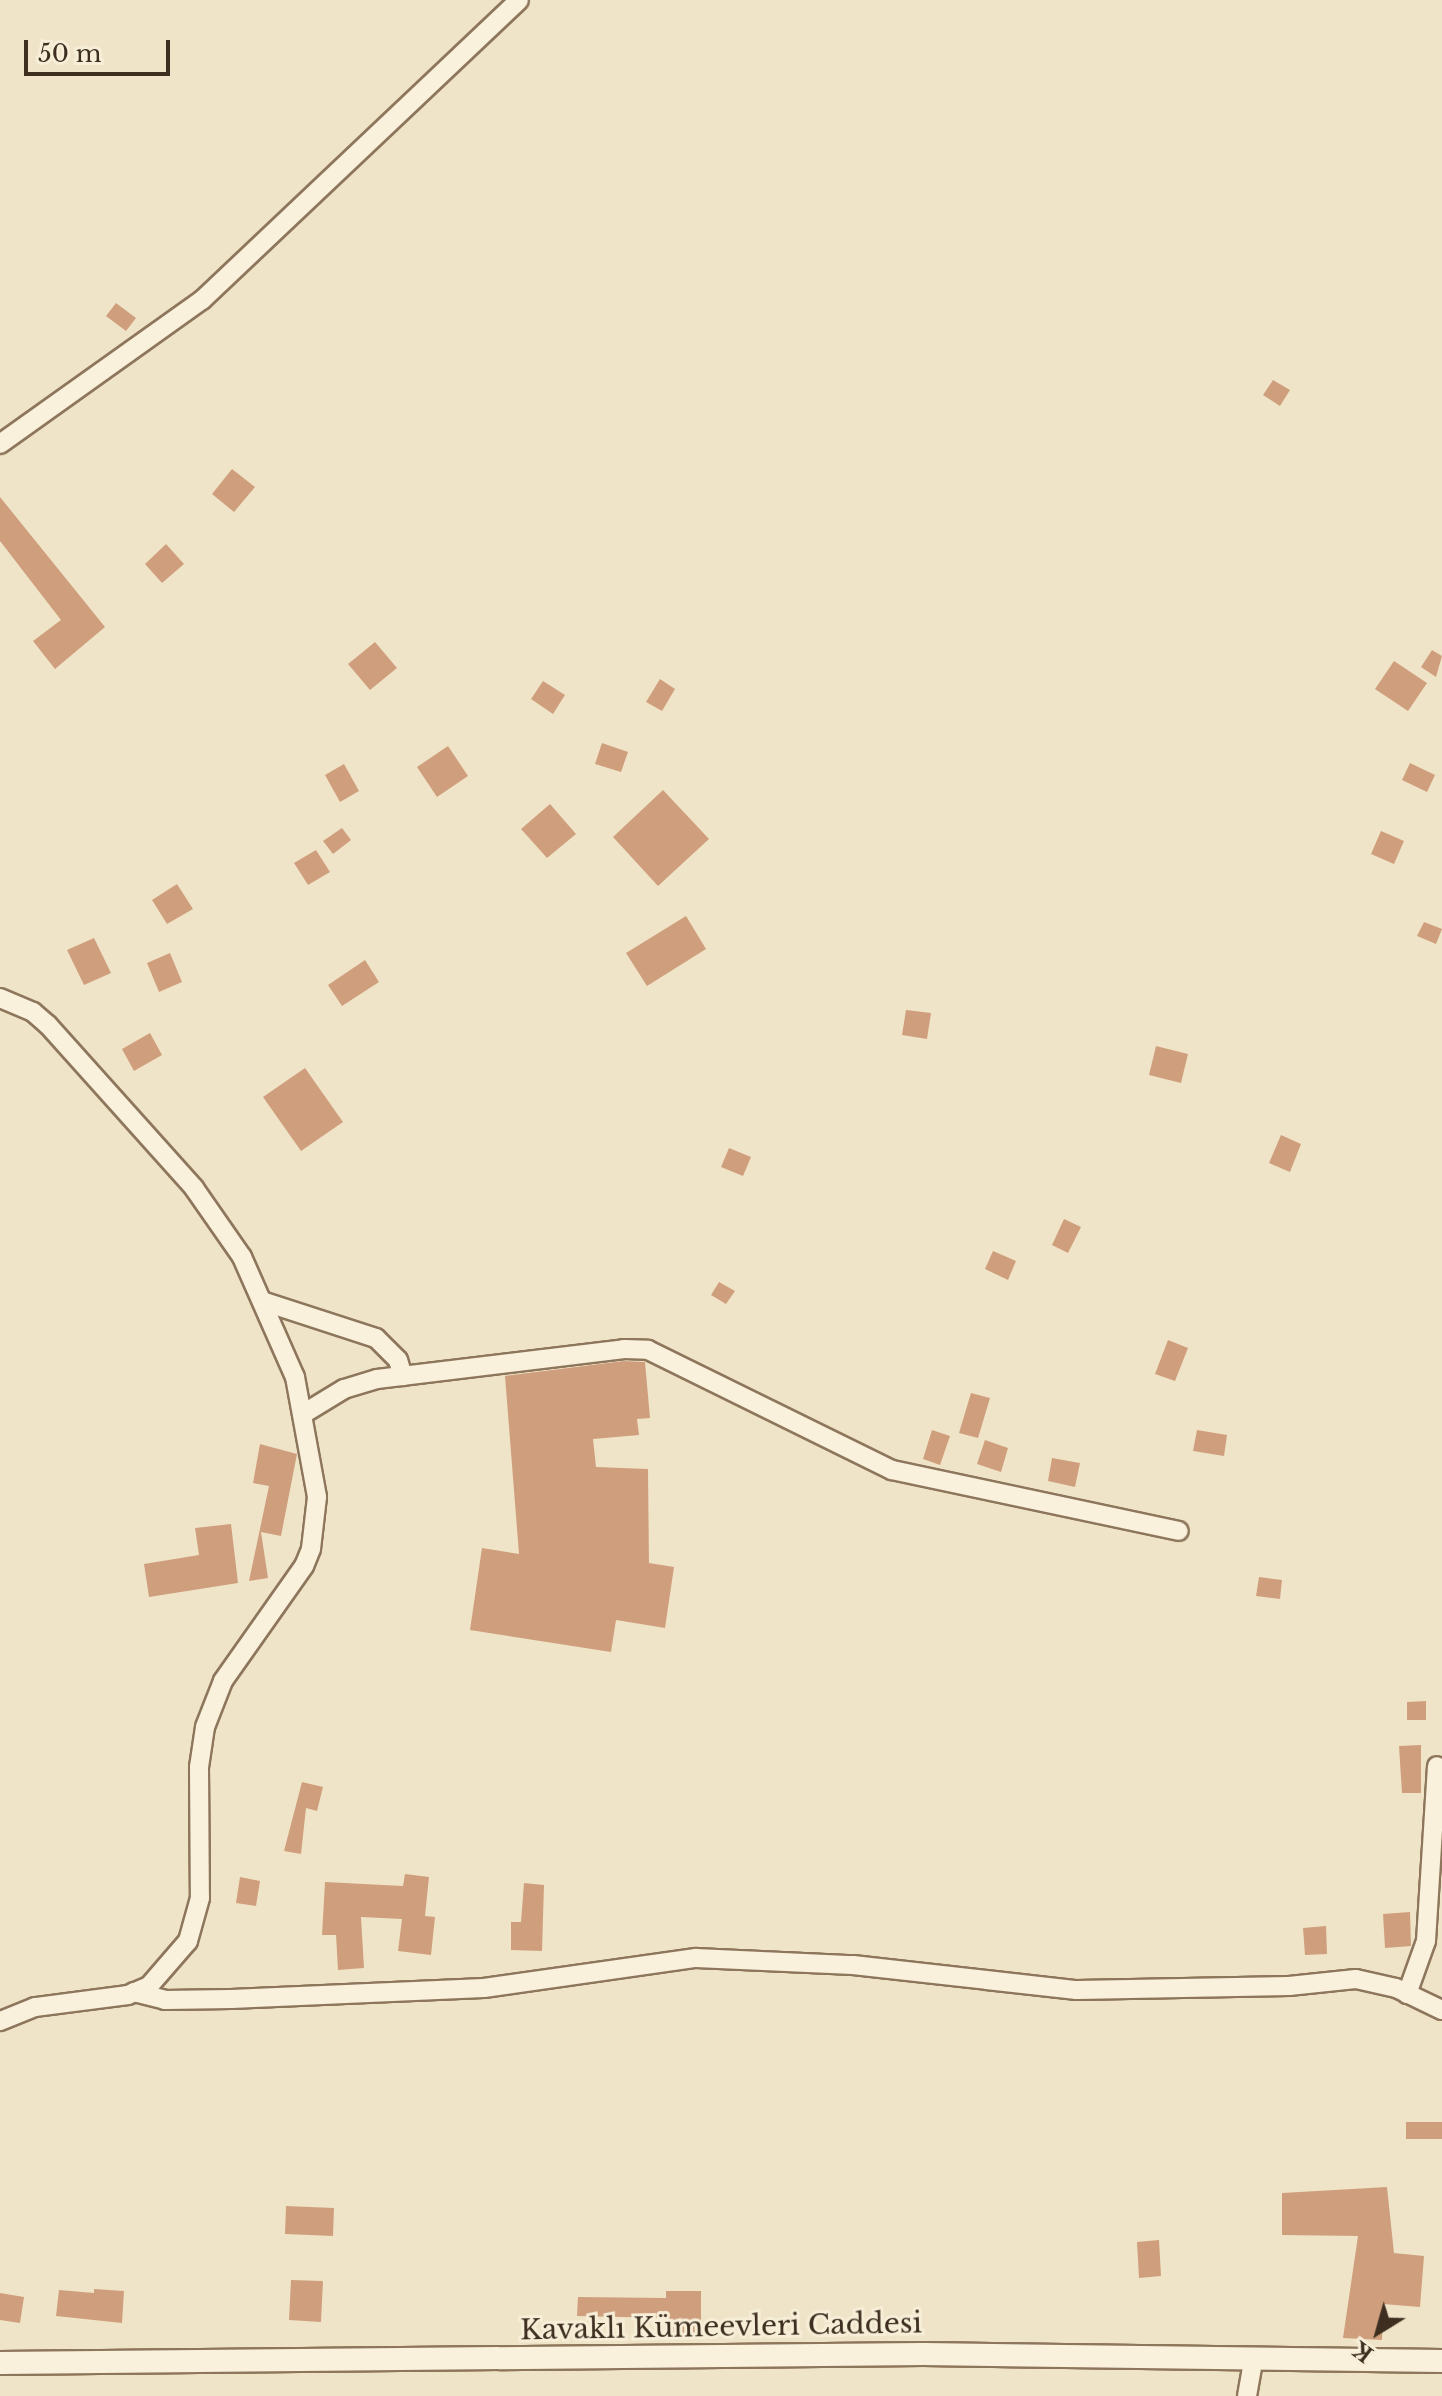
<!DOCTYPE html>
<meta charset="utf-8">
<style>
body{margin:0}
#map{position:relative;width:1442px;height:2396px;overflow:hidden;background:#f0e4c8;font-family:"Libre Baskerville",serif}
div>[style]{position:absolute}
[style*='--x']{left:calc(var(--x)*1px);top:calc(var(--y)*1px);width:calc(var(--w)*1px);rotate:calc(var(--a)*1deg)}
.building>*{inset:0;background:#cf9f7d}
.roads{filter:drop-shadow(2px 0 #8d765c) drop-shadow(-2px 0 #8d765c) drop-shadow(0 2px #8d765c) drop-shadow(0 -2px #8d765c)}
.minor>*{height:18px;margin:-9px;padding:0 9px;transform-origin:9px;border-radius:9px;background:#faf1dc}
.tertiary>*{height:22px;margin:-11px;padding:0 11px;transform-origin:11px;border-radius:11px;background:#faf1dc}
span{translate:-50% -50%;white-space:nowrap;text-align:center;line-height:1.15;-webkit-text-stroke:6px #f7eed8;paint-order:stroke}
.street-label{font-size:28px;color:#3d2e20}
.north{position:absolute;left:1338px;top:2292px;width:80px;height:80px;-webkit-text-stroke:6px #f7eed8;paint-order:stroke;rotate:217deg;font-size:22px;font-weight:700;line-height:32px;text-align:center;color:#3d2e20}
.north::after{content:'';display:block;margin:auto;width:28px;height:36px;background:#3d2e20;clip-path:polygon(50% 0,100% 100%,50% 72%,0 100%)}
.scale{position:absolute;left:24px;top:40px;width:146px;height:36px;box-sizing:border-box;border:4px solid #3d2e20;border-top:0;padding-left:10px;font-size:24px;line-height:28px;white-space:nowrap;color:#3d2e20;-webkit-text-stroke:6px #f7eed8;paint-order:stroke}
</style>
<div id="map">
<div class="building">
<i style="clip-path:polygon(116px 303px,136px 318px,126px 331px,106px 316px)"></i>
<i style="clip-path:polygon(1273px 380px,1290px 390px,1280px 406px,1263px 395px)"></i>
<i style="clip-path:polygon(232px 469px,255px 487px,234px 512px,212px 494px)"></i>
<i style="clip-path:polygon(0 497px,105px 627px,55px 669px,33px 641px,61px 620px,0 541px)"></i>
<i style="clip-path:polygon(166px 544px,184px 564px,162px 583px,145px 564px)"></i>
<i style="clip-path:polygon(375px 642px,397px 668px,370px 690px,348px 664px)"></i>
<i style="clip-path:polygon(1432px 650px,1442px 656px,1436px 677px,1421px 667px)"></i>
<i style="clip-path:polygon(1394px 661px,1427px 683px,1408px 711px,1375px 689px)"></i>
<i style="clip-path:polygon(660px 679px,675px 689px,662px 711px,646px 702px)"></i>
<i style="clip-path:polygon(543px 681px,565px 695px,553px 714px,531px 699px)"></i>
<i style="clip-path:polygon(602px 743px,628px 752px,621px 772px,595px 764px)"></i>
<i style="clip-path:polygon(448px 746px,468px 776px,437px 797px,417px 767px)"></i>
<i style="clip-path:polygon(1410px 763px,1435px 775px,1427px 792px,1402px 780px)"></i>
<i style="clip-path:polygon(344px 764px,359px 791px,340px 802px,325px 775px)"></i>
<i style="clip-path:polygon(663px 790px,709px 839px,658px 886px,613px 837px)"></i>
<i style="clip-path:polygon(550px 804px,576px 834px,547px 858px,521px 829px)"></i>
<i style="clip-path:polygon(342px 828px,351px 840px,333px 854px,323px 841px)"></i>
<i style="clip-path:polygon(1381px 831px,1404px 841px,1394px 864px,1371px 854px)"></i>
<i style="clip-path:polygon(316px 850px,330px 872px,308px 885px,294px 863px)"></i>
<i style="clip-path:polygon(177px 884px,193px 909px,167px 924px,152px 900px)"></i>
<i style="clip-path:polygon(686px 916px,706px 949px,647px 986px,626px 953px)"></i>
<i style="clip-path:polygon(1424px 922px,1442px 929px,1436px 944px,1417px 936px)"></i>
<i style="clip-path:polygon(94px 938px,111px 973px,84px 985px,67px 950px)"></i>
<i style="clip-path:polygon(170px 953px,182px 982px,159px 992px,147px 963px)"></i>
<i style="clip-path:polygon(365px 960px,379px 982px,342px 1006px,328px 985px)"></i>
<i style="clip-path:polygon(906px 1010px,931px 1013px,927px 1039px,902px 1035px)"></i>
<i style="clip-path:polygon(150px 1033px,162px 1055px,134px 1071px,122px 1049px)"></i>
<i style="clip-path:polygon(1156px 1046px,1188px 1054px,1181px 1083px,1149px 1075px)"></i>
<i style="clip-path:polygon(305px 1068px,343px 1122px,301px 1151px,263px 1097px)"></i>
<i style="clip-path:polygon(1281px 1135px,1301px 1144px,1290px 1172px,1269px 1163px)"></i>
<i style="clip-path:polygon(729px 1148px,751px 1157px,743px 1176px,721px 1167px)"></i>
<i style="clip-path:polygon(1064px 1219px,1081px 1227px,1068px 1253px,1052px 1245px)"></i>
<i style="clip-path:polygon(993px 1251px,1016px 1261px,1008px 1280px,985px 1269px)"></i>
<i style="clip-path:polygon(719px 1282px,735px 1291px,726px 1304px,711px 1295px)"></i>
<i style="clip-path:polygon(1168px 1340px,1188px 1348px,1175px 1381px,1155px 1374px)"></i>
<i style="clip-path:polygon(624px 1361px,645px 1362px,650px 1418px,637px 1419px,639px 1435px,593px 1439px,596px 1467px,648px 1469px,649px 1563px,674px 1567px,665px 1628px,616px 1620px,611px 1652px,470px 1630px,482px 1548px,519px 1554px,505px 1376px)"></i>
<i style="clip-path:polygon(971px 1393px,990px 1398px,978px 1438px,959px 1433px)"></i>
<i style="clip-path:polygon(932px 1430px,950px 1436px,940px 1465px,923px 1459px)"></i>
<i style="clip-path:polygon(1197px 1430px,1227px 1435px,1224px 1456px,1193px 1451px)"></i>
<i style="clip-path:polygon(985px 1440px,1008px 1448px,1001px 1472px,977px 1464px)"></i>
<i style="clip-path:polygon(260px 1444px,297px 1454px,281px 1536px,261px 1532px,268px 1578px,249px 1581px,269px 1486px,253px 1483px)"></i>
<i style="clip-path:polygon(1052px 1458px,1080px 1463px,1075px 1487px,1048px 1481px)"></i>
<i style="clip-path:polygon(231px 1524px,238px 1583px,149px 1597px,144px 1564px,199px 1555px,195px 1528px)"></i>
<i style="clip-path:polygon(1259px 1577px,1282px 1580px,1280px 1599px,1256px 1596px)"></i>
<i style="clip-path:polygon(1426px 1701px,1426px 1720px,1407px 1720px,1407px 1702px)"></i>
<i style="clip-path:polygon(1421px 1745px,1421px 1793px,1402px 1793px,1399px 1746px)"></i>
<i style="clip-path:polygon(302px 1782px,323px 1787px,317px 1811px,306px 1808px,301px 1854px,284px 1851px)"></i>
<i style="clip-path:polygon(405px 1874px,429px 1877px,425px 1916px,435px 1917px,431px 1955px,398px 1951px,402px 1919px,361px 1917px,364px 1968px,338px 1970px,336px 1935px,322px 1935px,325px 1882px,403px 1886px)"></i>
<i style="clip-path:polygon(240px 1877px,260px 1881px,256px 1906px,236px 1903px)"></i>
<i style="clip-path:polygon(524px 1883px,544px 1885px,542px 1951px,511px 1950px,511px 1922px,521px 1922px)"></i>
<i style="clip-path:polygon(1410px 1912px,1411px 1946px,1385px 1948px,1383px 1914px)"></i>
<i style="clip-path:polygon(1326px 1926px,1327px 1954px,1305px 1955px,1303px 1928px)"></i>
<i style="clip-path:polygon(1406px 2122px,1442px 2122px,1442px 2139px,1406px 2139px)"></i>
<i style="clip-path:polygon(1387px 2187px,1394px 2253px,1424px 2256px,1420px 2307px,1383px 2304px,1382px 2340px,1343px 2338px,1358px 2236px,1282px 2235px,1282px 2193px)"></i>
<i style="clip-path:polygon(286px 2206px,334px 2208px,333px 2236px,285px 2234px)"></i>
<i style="clip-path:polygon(1159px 2240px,1161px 2276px,1139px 2278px,1137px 2242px)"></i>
<i style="clip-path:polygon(291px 2280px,323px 2281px,321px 2322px,289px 2320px)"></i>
<i style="clip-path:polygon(94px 2289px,124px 2291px,122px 2323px,56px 2316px,59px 2290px,94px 2293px)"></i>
<i style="clip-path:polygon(666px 2291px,701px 2291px,701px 2338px,666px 2338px,666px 2318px,577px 2316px,578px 2297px,666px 2298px)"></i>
<i style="clip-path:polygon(0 2293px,24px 2297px,20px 2323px,0 2320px)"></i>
</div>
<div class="roads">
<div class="minor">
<i style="--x:0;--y:444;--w:248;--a:-35.5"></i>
<i style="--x:202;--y:300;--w:436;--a:-43.4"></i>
<i style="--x:0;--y:998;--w:36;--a:23"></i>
<i style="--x:33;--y:1012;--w:20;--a:41"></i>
<i style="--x:48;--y:1025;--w:219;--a:48.1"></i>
<i style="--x:194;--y:1188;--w:84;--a:55.2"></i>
<i style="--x:242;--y:1257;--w:131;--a:66.2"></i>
<i style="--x:295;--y:1377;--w:122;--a:79.6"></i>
<i style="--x:317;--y:1497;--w:52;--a:96.6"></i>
<i style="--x:311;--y:1549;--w:18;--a:112"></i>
<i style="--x:304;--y:1566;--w:141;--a:125.2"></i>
<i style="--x:223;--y:1681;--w:49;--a:111.4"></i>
<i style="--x:205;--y:1727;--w:40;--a:98.5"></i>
<i style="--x:199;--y:1767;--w:131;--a:89.6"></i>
<i style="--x:200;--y:1898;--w:45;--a:105.6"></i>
<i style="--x:188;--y:1941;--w:60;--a:130.9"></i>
<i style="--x:149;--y:1986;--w:23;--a:157"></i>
<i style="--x:128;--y:1995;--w:94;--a:172.6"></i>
<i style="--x:35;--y:2007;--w:38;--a:158"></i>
<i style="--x:262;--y:1301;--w:120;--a:18"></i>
<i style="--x:376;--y:1338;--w:31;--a:45"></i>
<i style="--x:398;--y:1360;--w:17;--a:73"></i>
<i style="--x:303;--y:1414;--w:48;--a:-31.4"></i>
<i style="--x:344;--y:1389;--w:34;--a:-17"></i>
<i style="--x:377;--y:1379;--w:249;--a:-6.9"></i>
<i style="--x:624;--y:1349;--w:24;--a:2"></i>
<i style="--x:648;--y:1350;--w:272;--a:26.2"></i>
<i style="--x:892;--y:1470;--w:293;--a:12"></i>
<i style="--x:134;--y:1992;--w:32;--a:14"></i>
<i style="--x:165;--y:2000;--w:66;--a:-0.9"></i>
<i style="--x:231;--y:1999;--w:253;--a:-2.5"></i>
<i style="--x:484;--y:1988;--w:214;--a:-8.1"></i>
<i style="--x:696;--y:1958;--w:157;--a:2.6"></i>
<i style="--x:853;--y:1965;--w:225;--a:6.4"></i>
<i style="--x:1077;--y:1990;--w:212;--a:-1.1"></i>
<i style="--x:1289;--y:1986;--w:67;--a:-6"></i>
<i style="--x:1356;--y:1979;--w:41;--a:12.7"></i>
<i style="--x:1396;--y:1988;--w:51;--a:25.6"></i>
<i style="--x:1407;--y:1994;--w:56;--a:-70.3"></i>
<i style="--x:1426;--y:1941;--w:175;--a:-86.4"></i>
<i style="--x:1247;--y:2396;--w:39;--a:-80"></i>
</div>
<div class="tertiary">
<i style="--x:0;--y:2363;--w:923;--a:-0.56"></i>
<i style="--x:923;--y:2354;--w:519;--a:0.77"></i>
</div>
</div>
<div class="street-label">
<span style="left:721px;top:2327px;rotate:-1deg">Kavaklı Kümeevleri Caddesi</span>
</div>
<div class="north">K</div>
<div class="scale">50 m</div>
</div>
